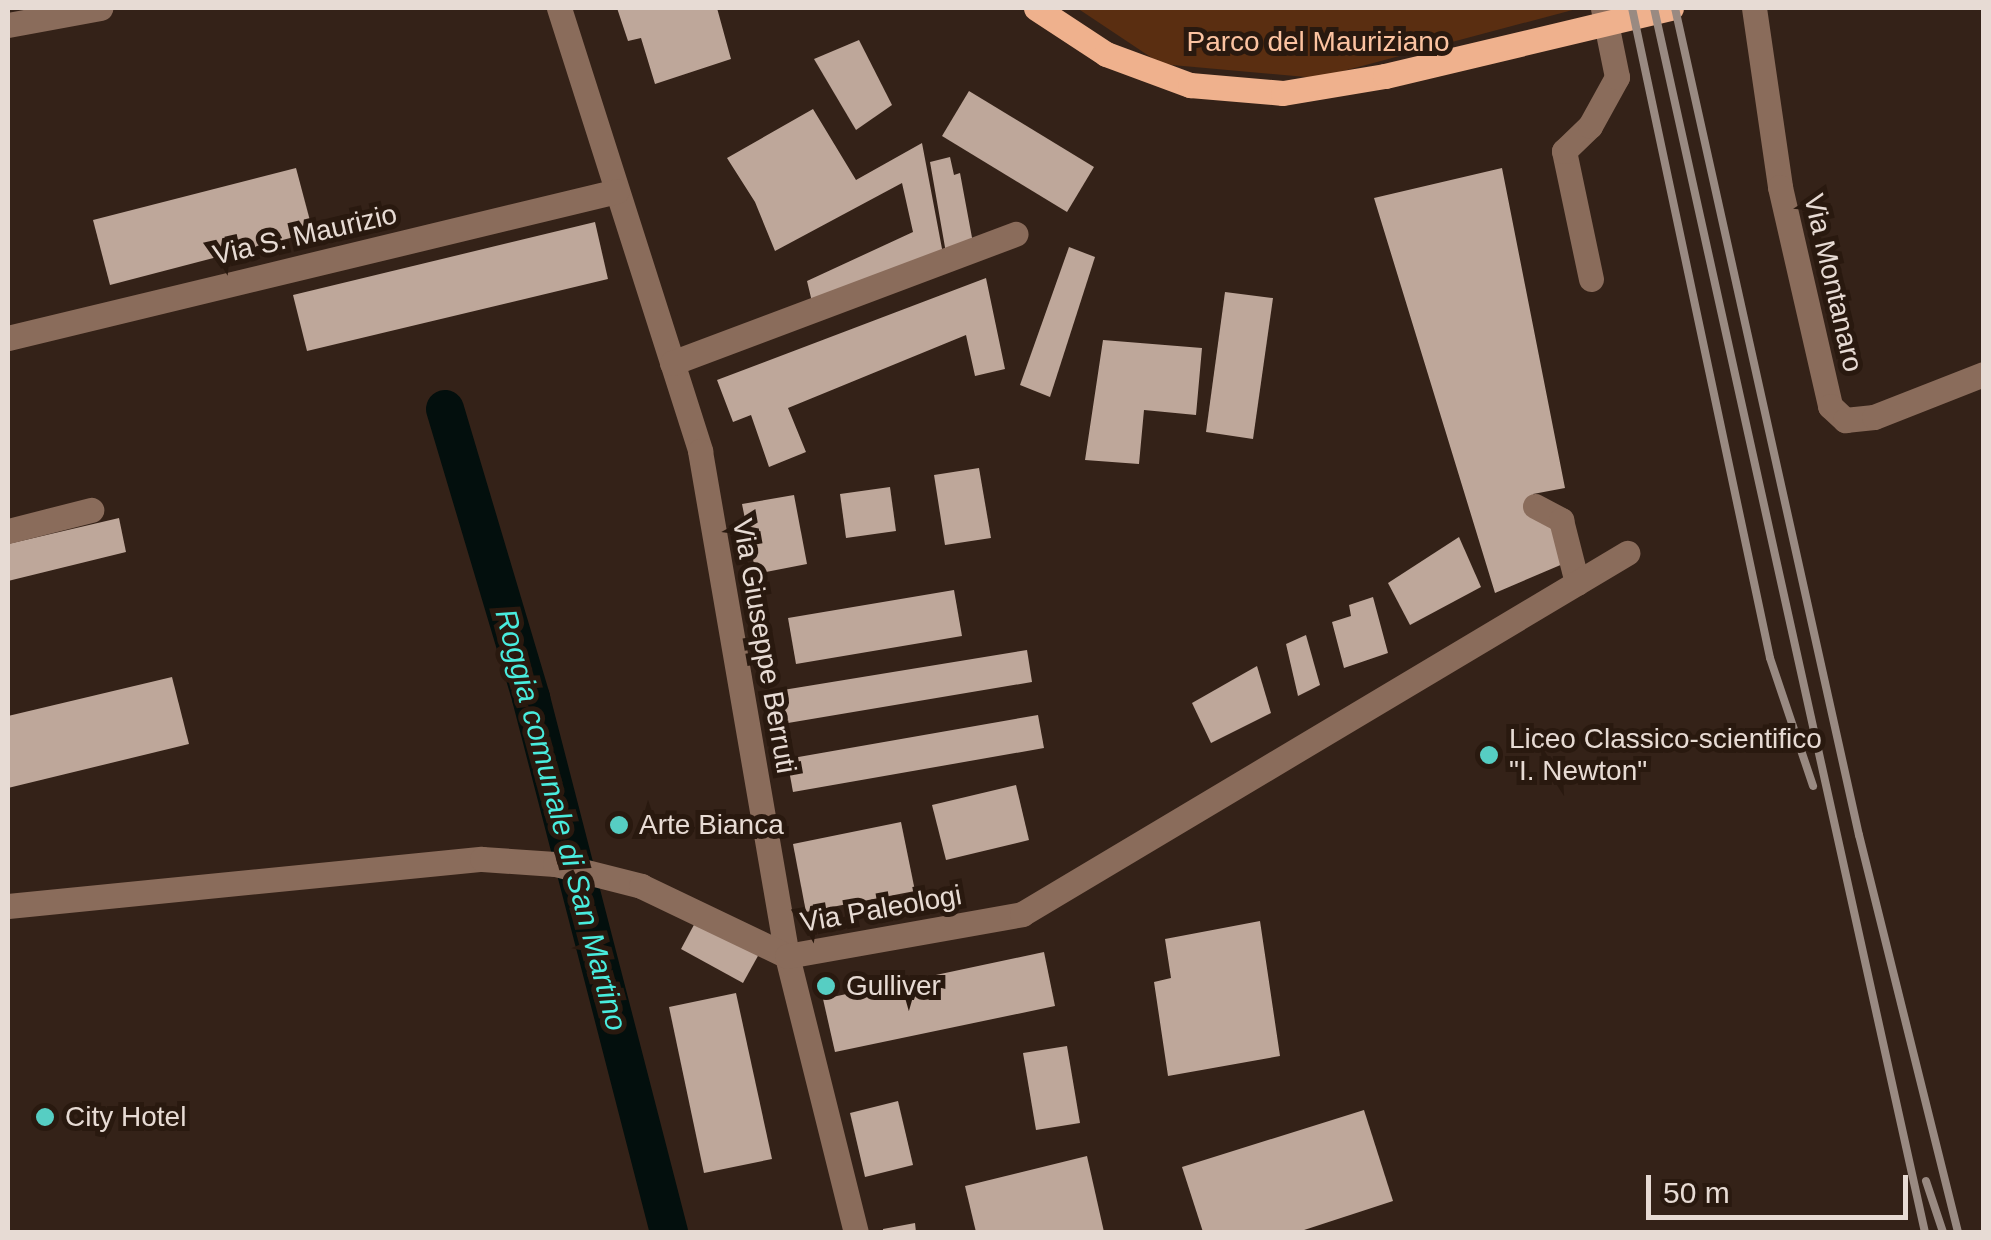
<!DOCTYPE html>
<style>
body{margin:0}
#map{position:relative;width:1991px;height:1240px;overflow:hidden;background:#342218;font-family:Arial,sans-serif}
div>[style]{position:absolute}
[style*='--x']{left:calc(var(--x)*1px);top:calc(var(--y)*1px);width:calc(var(--w)*1px);rotate:calc(var(--a)*1deg)}
.green>*{inset:0;background:#5a2e11}
.canal>*{height:38px;margin:-19px;padding:0 19px;transform-origin:19px;border-radius:19px;background:#030f0d}
.building>*{inset:0;background:#bea79a}
.minor>*{height:25px;margin:-12.5px;padding:0 12.5px;transform-origin:12.5px;border-radius:12.5px;background:#8a6c5b}
.major>*{height:25px;margin:-12.5px;padding:0 12.5px;transform-origin:12.5px;border-radius:12.5px;background:#efb18d}
.rail>*{height:8px;margin:-4px;padding:0 4px;transform-origin:4px;border-radius:4px;background:#998a82}
.dots>*{width:28px;height:28px;translate:-50% -50%;box-sizing:border-box;border:5px solid #29190f;border-radius:50%}
span{translate:-50% -50%;white-space:nowrap;text-align:center;line-height:1.15;-webkit-text-stroke:10px #29190f;paint-order:stroke}
.park-label{font-size:28px;color:#fcc3a1}
.street-label{font-size:28px;color:#e7dbd4}
.poi-label{font-size:28px;color:#e7dbd4}
.left{translate:0 -50%;text-align:left}
.water-label{font-size:30px;color:#49ecde;font-style:italic}
.frame{position:absolute;inset:0;border:10px solid #e7dbd4;pointer-events:none}
.scale{position:absolute;left:1646px;top:1175px;width:262px;height:45px;box-sizing:border-box;border:5px solid #e7dbd4;border-top:0;padding-left:12px;font-size:30px;line-height:35px;white-space:nowrap;color:#e7dbd4;-webkit-text-stroke:8px #29190f;paint-order:stroke}
</style>
<div id="map">
<div class="green">
<i style="clip-path:polygon(1077px 8px,1580px 8px,1317px 78px,1161px 64px)"></i>
</div>
<div class="canal">
<i style="--x:445;--y:409;--w:302;--a:73.4"></i>
<i style="--x:531;--y:698;--w:552;--a:75.51"></i>
</div>
<div class="building">
<i style="clip-path:polygon(617px 8px,717px 8px,731px 59px,655px 84px,641px 38px,628px 41px)"></i>
<i style="clip-path:polygon(859px 40px,892px 105px,856px 130px,814px 59px)"></i>
<i style="clip-path:polygon(969px 91px,1094px 167px,1067px 212px,942px 136px)"></i>
<i style="clip-path:polygon(813px 109px,856px 180px,922px 143px,943px 254px,813px 306px,807px 281px,913px 232px,902px 183px,775px 251px,755px 202px,727px 158px)"></i>
<i style="clip-path:polygon(950px 157px,954px 175px,960px 173px,973px 243px,946px 253px,930px 162px)"></i>
<i style="clip-path:polygon(296px 168px,313px 232px,110px 285px,93px 220px)"></i>
<i style="clip-path:polygon(1502px 168px,1565px 488px,1533px 494px,1577px 558px,1495px 593px,1374px 198px)"></i>
<i style="clip-path:polygon(595px 222px,608px 279px,307px 351px,293px 295px)"></i>
<i style="clip-path:polygon(1069px 247px,1095px 257px,1050px 397px,1020px 385px)"></i>
<i style="clip-path:polygon(986px 278px,1005px 369px,975px 376px,966px 335px,788px 408px,806px 452px,769px 467px,751px 415px,733px 422px,717px 380px)"></i>
<i style="clip-path:polygon(1225px 292px,1273px 298px,1253px 439px,1206px 432px)"></i>
<i style="clip-path:polygon(1103px 340px,1202px 348px,1196px 415px,1144px 410px,1139px 464px,1085px 460px)"></i>
<i style="clip-path:polygon(979px 468px,991px 538px,945px 545px,934px 475px)"></i>
<i style="clip-path:polygon(890px 487px,896px 531px,846px 538px,840px 494px)"></i>
<i style="clip-path:polygon(794px 495px,807px 564px,756px 574px,742px 504px)"></i>
<i style="clip-path:polygon(119px 518px,126px 552px,8px 581px,8px 544px)"></i>
<i style="clip-path:polygon(1459px 537px,1481px 587px,1410px 625px,1388px 583px)"></i>
<i style="clip-path:polygon(954px 590px,962px 636px,796px 664px,788px 618px)"></i>
<i style="clip-path:polygon(1373px 597px,1388px 653px,1344px 668px,1332px 622px,1351px 616px,1349px 605px)"></i>
<i style="clip-path:polygon(1306px 635px,1320px 685px,1298px 696px,1286px 644px)"></i>
<i style="clip-path:polygon(1027px 650px,1032px 682px,782px 724px,777px 691px)"></i>
<i style="clip-path:polygon(1257px 666px,1271px 713px,1211px 743px,1192px 703px)"></i>
<i style="clip-path:polygon(172px 677px,189px 744px,8px 788px,8px 716px)"></i>
<i style="clip-path:polygon(1038px 715px,1044px 748px,793px 792px,787px 759px)"></i>
<i style="clip-path:polygon(1016px 785px,1029px 840px,946px 860px,932px 805px)"></i>
<i style="clip-path:polygon(901px 822px,915px 891px,806px 912px,793px 844px)"></i>
<i style="clip-path:polygon(696px 921px,759px 954px,743px 983px,681px 949px)"></i>
<i style="clip-path:polygon(1260px 921px,1280px 1056px,1168px 1076px,1154px 982px,1171px 978px,1165px 939px)"></i>
<i style="clip-path:polygon(1044px 952px,1055px 1006px,835px 1052px,823px 999px)"></i>
<i style="clip-path:polygon(736px 993px,772px 1159px,704px 1173px,669px 1007px)"></i>
<i style="clip-path:polygon(1067px 1046px,1080px 1123px,1036px 1130px,1023px 1053px)"></i>
<i style="clip-path:polygon(898px 1101px,913px 1165px,865px 1177px,850px 1113px)"></i>
<i style="clip-path:polygon(1364px 1110px,1393px 1201px,1298px 1232px,1203px 1232px,1182px 1167px)"></i>
<i style="clip-path:polygon(1087px 1156px,1104px 1232px,976px 1232px,965px 1186px)"></i>
<i style="clip-path:polygon(915px 1223px,916px 1232px,883px 1232px,883px 1229px)"></i>
</div>
<div class="minor">
<i style="--x:559;--y:8;--w:465;--a:72.3"></i>
<i style="--x:700;--y:451;--w:512;--a:80.23"></i>
<i style="--x:787;--y:956;--w:284;--a:76"></i>
<i style="--x:1754;--y:8;--w:181;--a:81.7"></i>
<i style="--x:1780;--y:187;--w:225;--a:77.1"></i>
<i style="--x:1830;--y:406;--w:21;--a:43"></i>
<i style="--x:1845;--y:420;--w:29;--a:-6"></i>
<i style="--x:1874;--y:417;--w:118;--a:-21.4"></i>
<i style="--x:8;--y:25;--w:94;--a:-10.5"></i>
<i style="--x:1591;--y:279;--w:131;--a:-101.9"></i>
<i style="--x:1564;--y:151;--w:36;--a:-44"></i>
<i style="--x:1590;--y:126;--w:56;--a:-61.1"></i>
<i style="--x:1617;--y:77;--w:70;--a:-101.5"></i>
<i style="--x:8;--y:338;--w:626;--a:-13.57"></i>
<i style="--x:672;--y:363;--w:367;--a:-20.6"></i>
<i style="--x:1535;--y:506;--w:30;--a:28"></i>
<i style="--x:1561;--y:520;--w:65;--a:75.7"></i>
<i style="--x:8;--y:531;--w:86;--a:-14.2"></i>
<i style="--x:8;--y:906;--w:476;--a:-5.7"></i>
<i style="--x:482;--y:859;--w:73;--a:3.9"></i>
<i style="--x:555;--y:864;--w:89;--a:14.3"></i>
<i style="--x:641;--y:886;--w:162;--a:25.6"></i>
<i style="--x:787;--y:956;--w:239;--a:-10.1"></i>
<i style="--x:1022;--y:914;--w:705;--a:-30.82"></i>
</div>
<div class="major">
<i style="--x:1036;--y:8;--w:84;--a:33.3"></i>
<i style="--x:1106;--y:54;--w:90;--a:20.3"></i>
<i style="--x:1190;--y:85;--w:93;--a:4.9"></i>
<i style="--x:1283;--y:93;--w:103;--a:-9.5"></i>
<i style="--x:1385;--y:76;--w:294;--a:-13.4"></i>
</div>
<div class="rail">
<i style="--x:1632;--y:8;--w:664;--a:78.01"></i>
<i style="--x:1770;--y:658;--w:135;--a:71.4"></i>
<i style="--x:1654;--y:8;--w:1254;--a:77.52"></i>
<i style="--x:1675;--y:8;--w:847;--a:77.46"></i>
<i style="--x:1859;--y:835;--w:409;--a:76"></i>
<i style="--x:1926;--y:1181;--w:54;--a:71.6"></i>
</div>
<div class="dots">
<i style="left:1489px;top:755px;background:#56cec3"></i>
<i style="left:619px;top:825px;background:#56cec3"></i>
<i style="left:826px;top:986px;background:#56cec3"></i>
<i style="left:45px;top:1117px;background:#56cec3"></i>
</div>
<div class="park-label">
<span style="left:1318px;top:42px">Parco del Mauriziano</span>
</div>
<div class="street-label">
<span style="left:305px;top:235px;rotate:-13deg">Via S. Maurizio</span>
<span style="left:1833px;top:283px;rotate:77deg">Via Montanaro</span>
<span style="left:764px;top:646px;rotate:80deg">Via Giuseppe Berruti</span>
<span style="left:881px;top:909px;rotate:-10deg">Via Paleologi</span>
</div>
<div class="poi-label">
<span class="left" style="left:1509px;top:755px">Liceo Classico-scientifico<br>"I. Newton"</span>
<span class="left" style="left:639px;top:825px">Arte Bianca</span>
<span class="left" style="left:846px;top:986px">Gulliver</span>
<span class="left" style="left:65px;top:1117px">City Hotel</span>
</div>
<div class="water-label">
<span style="left:561px;top:820px;rotate:75deg">Roggia comunale di San Martino</span>
</div>
<div class="frame"></div>
<div class="scale">50 m</div>
</div>
